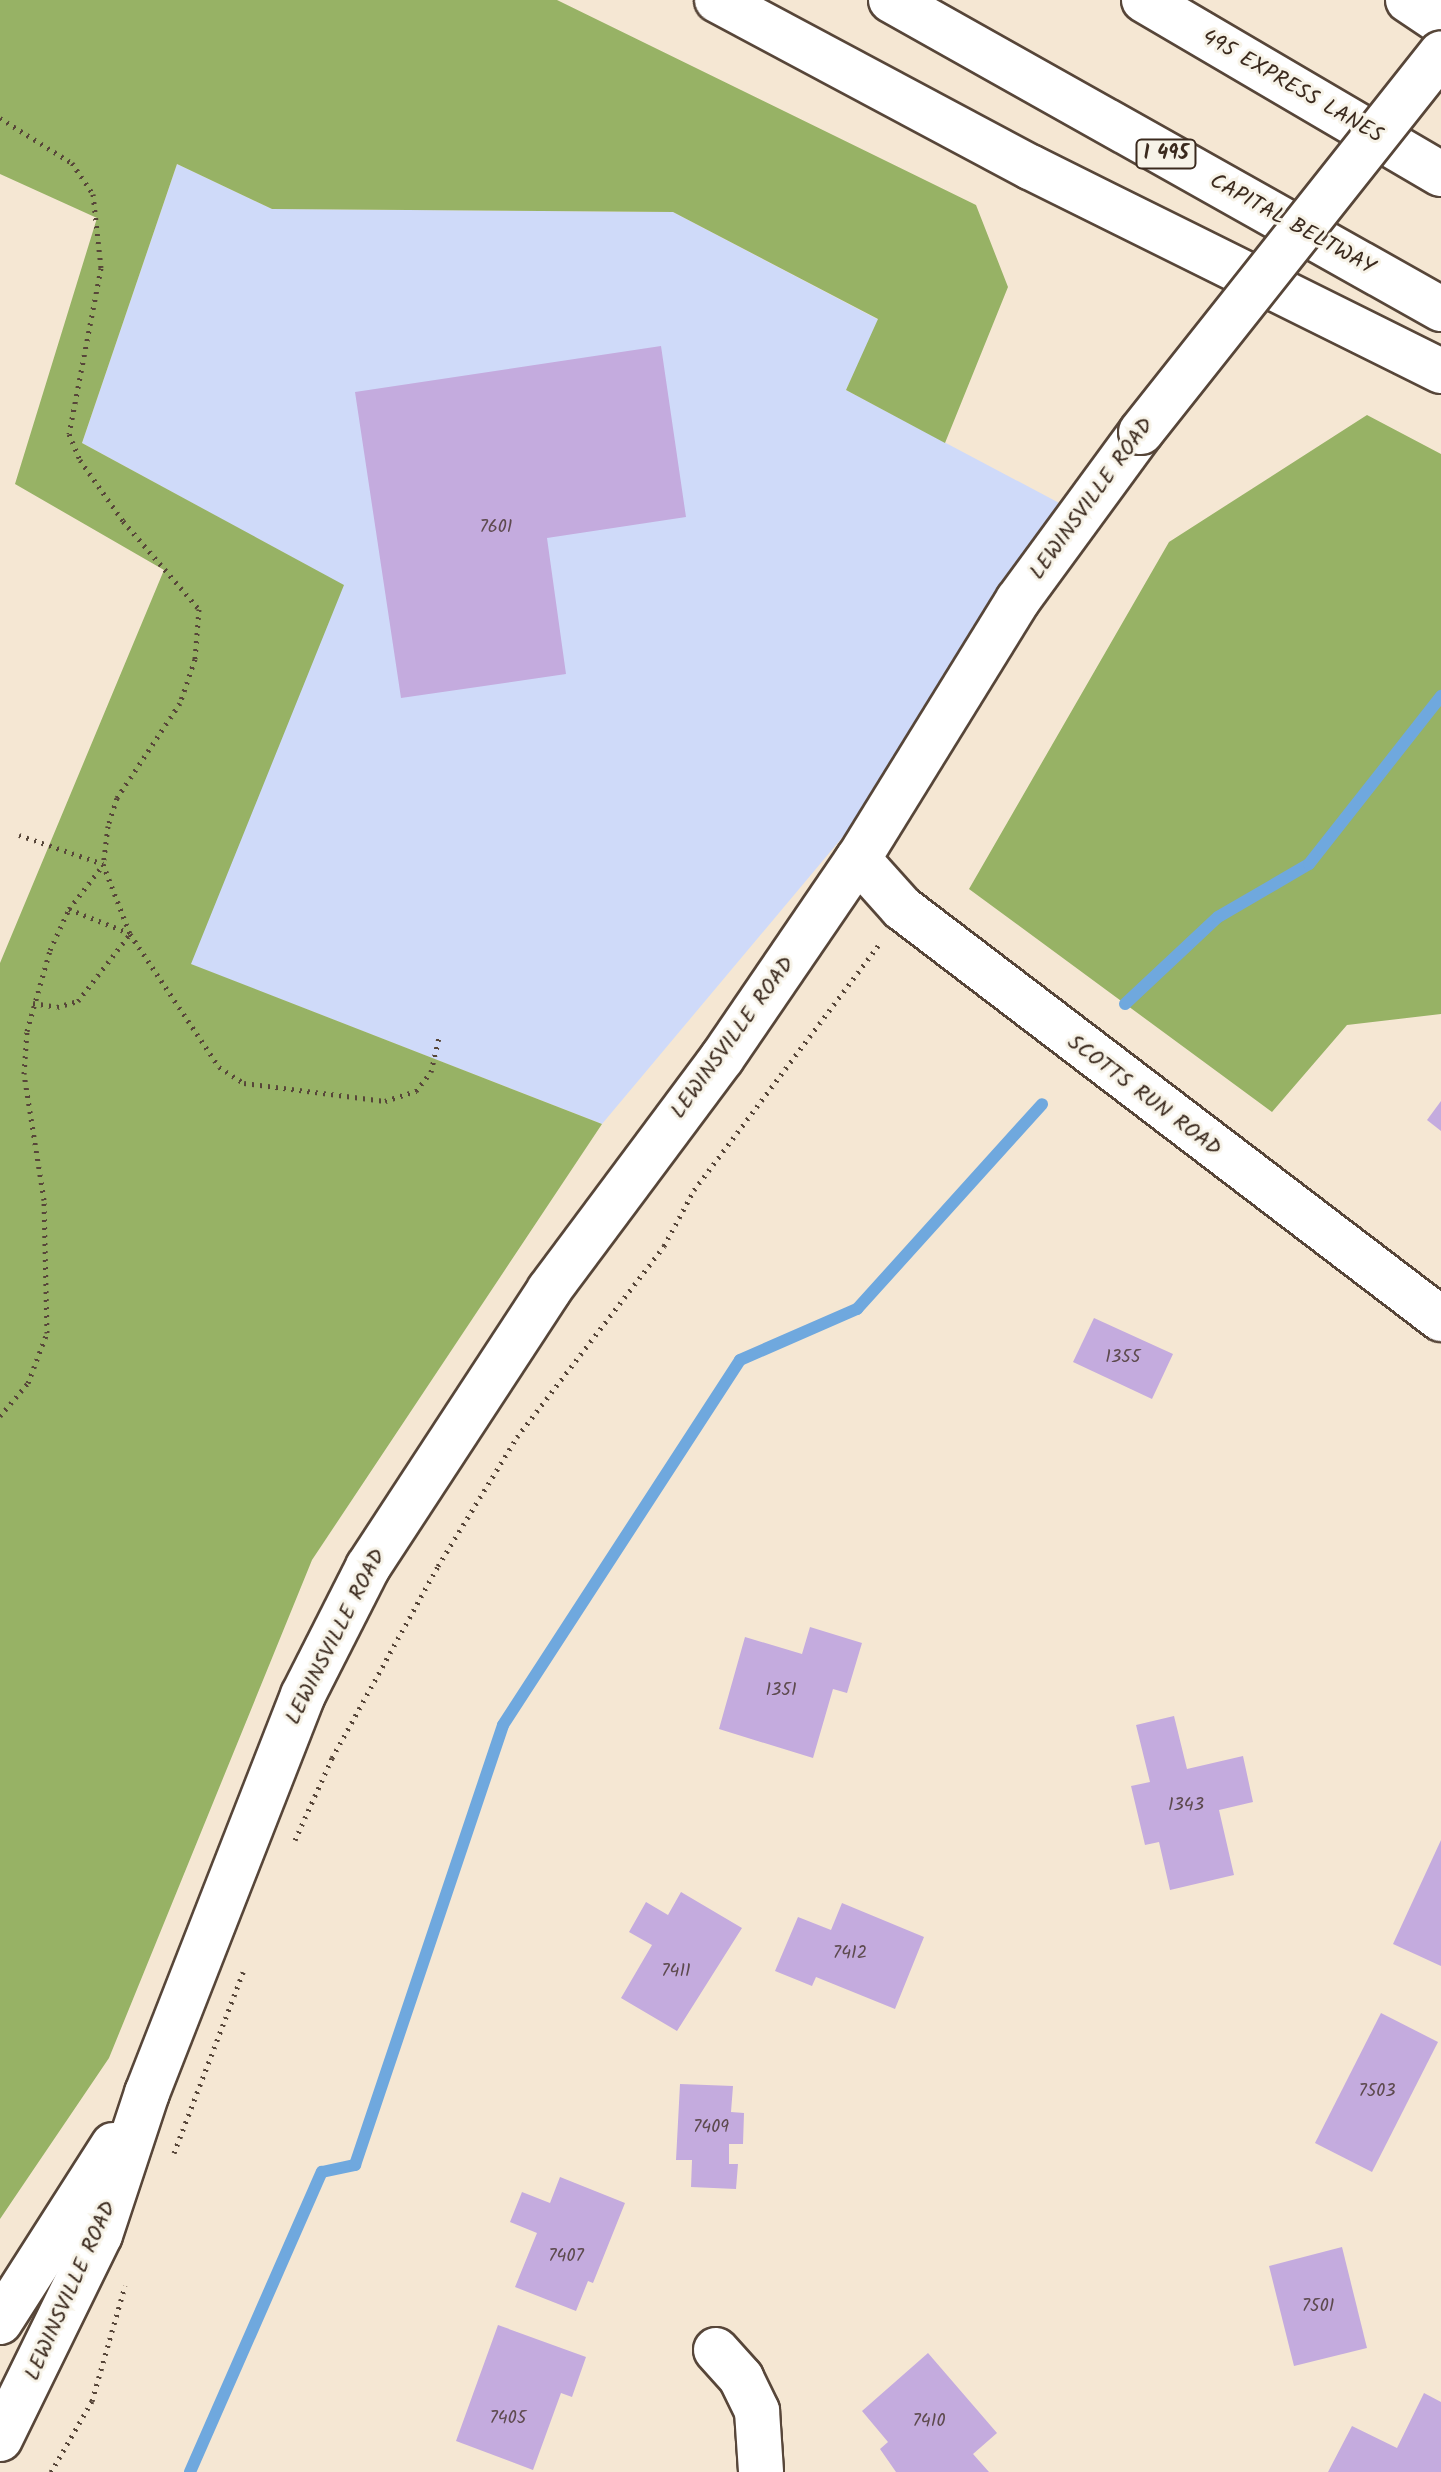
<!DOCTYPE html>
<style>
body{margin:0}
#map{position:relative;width:1441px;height:2472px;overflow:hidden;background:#f5e7d3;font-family:Kalam,sans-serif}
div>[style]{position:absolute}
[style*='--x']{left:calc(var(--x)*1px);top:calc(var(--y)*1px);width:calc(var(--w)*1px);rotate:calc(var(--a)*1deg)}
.built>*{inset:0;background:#cfdaf9}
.forest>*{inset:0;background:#97b265}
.stream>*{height:12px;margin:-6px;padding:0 6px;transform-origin:6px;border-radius:6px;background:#6fa8de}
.building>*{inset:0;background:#c4abde}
.path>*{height:5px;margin-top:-2.5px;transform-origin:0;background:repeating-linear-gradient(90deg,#574639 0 2px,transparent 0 8px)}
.roads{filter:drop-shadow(2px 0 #574639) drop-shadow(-2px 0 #574639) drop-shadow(0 2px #574639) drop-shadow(0 -2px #574639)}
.minor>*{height:44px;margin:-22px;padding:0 22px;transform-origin:22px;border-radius:22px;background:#fff}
.secondary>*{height:44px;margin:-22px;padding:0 22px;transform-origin:22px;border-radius:22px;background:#fff}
.motorway>*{height:44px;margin:-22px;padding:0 22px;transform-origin:22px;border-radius:22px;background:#fff}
.bridges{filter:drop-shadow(2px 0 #574639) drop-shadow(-2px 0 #574639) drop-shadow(0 2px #574639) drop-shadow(0 -2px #574639)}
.secondary-bridge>*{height:44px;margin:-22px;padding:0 22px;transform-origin:22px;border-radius:22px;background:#fff}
span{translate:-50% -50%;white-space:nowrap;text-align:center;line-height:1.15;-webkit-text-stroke:6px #f7f3e8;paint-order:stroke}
.number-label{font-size:18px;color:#5d4a4e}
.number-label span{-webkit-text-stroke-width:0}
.shield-label span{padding:2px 6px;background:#f7f3e8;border:2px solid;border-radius:6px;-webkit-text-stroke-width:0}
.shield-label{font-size:20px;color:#3b2a1e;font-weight:700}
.street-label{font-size:22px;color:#3b2a1e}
</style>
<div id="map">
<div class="built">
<i style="clip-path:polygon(177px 164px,272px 209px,673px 212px,879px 320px,846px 390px,1063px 505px,934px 728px,602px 1124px,190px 964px,343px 585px,82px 443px)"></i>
</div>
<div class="forest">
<i style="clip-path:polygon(0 0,557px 0,976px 205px,1008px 287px,945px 443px,846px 390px,878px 319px,673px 212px,272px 209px,177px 164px,82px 443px,344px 585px,191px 964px,602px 1124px,312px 1560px,109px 2058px,0 2219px,0 963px,164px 570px,15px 484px,97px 218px,0 174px)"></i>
<i style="clip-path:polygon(1367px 415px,1441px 454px,1441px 1014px,1347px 1025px,1272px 1112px,969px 889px,1169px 542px)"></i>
</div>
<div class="stream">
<i style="--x:1125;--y:1004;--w:127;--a:-43.1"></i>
<i style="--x:1218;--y:917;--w:105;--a:-30.2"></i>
<i style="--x:1309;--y:864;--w:214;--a:-51.8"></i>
<i style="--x:190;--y:2472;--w:328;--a:-66.3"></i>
<i style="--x:322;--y:2172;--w:34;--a:-12"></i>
<i style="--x:355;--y:2165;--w:464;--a:-71.4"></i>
<i style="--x:503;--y:1725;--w:435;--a:-57"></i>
<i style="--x:740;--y:1360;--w:128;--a:-23.6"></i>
<i style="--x:857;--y:1309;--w:276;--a:-47.9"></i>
</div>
<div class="building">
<i style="clip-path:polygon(661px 346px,686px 517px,547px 538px,566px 674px,401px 698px,355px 392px)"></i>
<i style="clip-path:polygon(1441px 1101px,1441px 1131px,1427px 1120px)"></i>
<i style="clip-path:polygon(1094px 1318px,1173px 1354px,1152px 1399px,1073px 1362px)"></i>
<i style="clip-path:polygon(810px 1627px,862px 1643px,847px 1693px,833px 1689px,813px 1758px,719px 1729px,745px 1637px,802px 1654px)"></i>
<i style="clip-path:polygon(1174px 1716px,1187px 1769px,1243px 1756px,1253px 1802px,1219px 1810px,1234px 1875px,1170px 1890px,1159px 1842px,1145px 1845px,1131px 1786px,1150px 1782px,1136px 1725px)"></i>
<i style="clip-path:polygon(1441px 1840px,1441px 1966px,1393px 1944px)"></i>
<i style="clip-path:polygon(681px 1892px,742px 1928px,677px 2031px,621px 1998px,652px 1945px,629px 1932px,646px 1902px,668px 1915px)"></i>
<i style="clip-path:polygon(842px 1903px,924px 1937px,895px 2009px,816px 1977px,812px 1986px,775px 1971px,798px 1917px,831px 1930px)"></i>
<i style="clip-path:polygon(1381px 2013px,1438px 2042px,1372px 2172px,1315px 2143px)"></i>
<i style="clip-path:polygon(680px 2084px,733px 2086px,731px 2112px,744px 2113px,743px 2144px,729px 2144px,729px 2164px,738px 2164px,736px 2189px,691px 2187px,692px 2160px,676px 2160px)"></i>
<i style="clip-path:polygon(560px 2177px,625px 2203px,593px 2283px,588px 2281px,576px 2311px,515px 2287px,537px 2233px,510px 2222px,522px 2192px,550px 2203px)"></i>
<i style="clip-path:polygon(1342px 2247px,1367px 2348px,1294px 2366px,1269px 2266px)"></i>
<i style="clip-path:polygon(498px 2325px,586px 2357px,572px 2397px,561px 2393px,533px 2470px,456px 2441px)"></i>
<i style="clip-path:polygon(928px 2353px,997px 2433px,973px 2454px,989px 2472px,896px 2472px,880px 2449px,888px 2442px,862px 2411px)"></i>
<i style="clip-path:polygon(1424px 2393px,1441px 2402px,1441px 2472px,1328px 2472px,1352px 2426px,1397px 2448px)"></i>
</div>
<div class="path">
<i style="--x:0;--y:118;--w:85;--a:32"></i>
<i style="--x:72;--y:163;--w:37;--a:56"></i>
<i style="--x:93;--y:194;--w:74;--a:83.8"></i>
<i style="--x:101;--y:268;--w:169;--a:100.9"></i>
<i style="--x:69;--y:434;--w:28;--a:67"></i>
<i style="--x:80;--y:460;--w:75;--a:54.8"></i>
<i style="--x:123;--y:521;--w:116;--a:49.2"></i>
<i style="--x:199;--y:609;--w:50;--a:94.6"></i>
<i style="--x:195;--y:659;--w:46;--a:108.8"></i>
<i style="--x:180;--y:703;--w:114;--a:123.6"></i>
<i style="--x:117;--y:798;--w:29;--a:108"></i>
<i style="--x:108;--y:826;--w:38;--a:97"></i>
<i style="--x:103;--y:864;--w:75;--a:68.9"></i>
<i style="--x:130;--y:934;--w:160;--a:56.2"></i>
<i style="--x:219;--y:1067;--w:30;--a:33"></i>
<i style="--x:244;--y:1083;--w:142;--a:7.3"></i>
<i style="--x:385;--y:1101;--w:33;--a:-18"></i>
<i style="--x:416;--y:1091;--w:24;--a:-52"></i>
<i style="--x:431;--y:1072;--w:36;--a:-77"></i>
<i style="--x:19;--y:835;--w:89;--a:19"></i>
<i style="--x:69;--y:909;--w:65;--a:21.8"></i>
<i style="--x:33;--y:1003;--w:24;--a:9"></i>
<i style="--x:57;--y:1007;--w:22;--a:-16"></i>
<i style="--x:78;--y:1001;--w:85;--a:-52.2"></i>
<i style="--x:0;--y:1416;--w:43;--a:-49.7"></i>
<i style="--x:28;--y:1383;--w:53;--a:-69.2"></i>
<i style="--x:47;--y:1333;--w:133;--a:-91.3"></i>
<i style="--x:44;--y:1200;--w:128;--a:-99"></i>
<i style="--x:24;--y:1074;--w:43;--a:-86"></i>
<i style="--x:27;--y:1031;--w:84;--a:-74.1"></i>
<i style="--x:50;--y:950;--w:45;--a:-65.1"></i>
<i style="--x:69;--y:909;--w:56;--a:-52.3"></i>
<i style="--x:295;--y:1840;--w:90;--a:-65.7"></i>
<i style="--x:332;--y:1758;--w:219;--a:-61.1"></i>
<i style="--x:438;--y:1566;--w:151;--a:-58.5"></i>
<i style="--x:517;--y:1437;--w:241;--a:-52.4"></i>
<i style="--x:664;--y:1246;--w:64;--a:-61.8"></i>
<i style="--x:694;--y:1190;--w:309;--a:-53"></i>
<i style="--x:174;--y:2153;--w:194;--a:-69.1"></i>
<i style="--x:51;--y:2472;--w:82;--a:-60"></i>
<i style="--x:92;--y:2401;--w:120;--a:-74"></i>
</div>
<div class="roads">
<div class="minor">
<i style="--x:858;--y:859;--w:66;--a:48.1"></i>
<i style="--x:902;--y:908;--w:678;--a:37.33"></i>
<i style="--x:716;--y:2350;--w:38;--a:48"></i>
<i style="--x:741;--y:2378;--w:37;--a:64"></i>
<i style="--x:757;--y:2411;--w:61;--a:86.2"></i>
</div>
<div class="secondary">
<i style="--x:0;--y:2322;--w:210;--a:-57.4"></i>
<i style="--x:0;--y:2439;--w:227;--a:-63.9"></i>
<i style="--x:100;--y:2235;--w:150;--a:-71.7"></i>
<i style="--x:147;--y:2093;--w:427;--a:-68.6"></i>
<i style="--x:303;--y:1695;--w:144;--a:-63.1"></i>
<i style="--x:368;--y:1567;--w:331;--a:-56.8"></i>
<i style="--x:549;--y:1290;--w:289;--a:-53.3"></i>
<i style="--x:722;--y:1058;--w:241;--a:-55.7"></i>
<i style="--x:858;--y:859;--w:304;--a:-58.3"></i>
<i style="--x:1018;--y:600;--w:208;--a:-53.8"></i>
</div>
<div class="motorway">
<i style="--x:717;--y:0;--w:355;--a:28.1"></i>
<i style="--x:1030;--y:167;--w:459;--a:26.4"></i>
<i style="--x:891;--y:0;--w:631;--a:29.33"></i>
<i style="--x:1144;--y:0;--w:344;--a:30.4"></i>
<i style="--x:1408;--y:0;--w:40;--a:34"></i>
</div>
</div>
<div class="bridges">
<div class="secondary-bridge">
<i style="--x:1141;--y:432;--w:483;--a:-51.6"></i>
</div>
</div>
<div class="number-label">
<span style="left:496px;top:528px">7601</span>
<span style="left:1123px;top:1358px">1355</span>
<span style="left:781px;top:1691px">1351</span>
<span style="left:1186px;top:1806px">1343</span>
<span style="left:850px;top:1954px">7412</span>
<span style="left:676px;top:1972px">7411</span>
<span style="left:1377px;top:2092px">7503</span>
<span style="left:711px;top:2128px">7409</span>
<span style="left:566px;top:2257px">7407</span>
<span style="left:1318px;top:2307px">7501</span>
<span style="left:508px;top:2419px">7405</span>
<span style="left:929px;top:2422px">7410</span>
</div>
<div class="shield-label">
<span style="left:1166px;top:154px">I 495</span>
</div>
<div class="street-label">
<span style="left:1292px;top:87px;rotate:30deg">495 EXPRESS LANES</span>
<span style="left:1292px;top:225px;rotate:29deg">CAPITAL BELTWAY</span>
<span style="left:1092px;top:499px;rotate:-54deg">LEWINSVILLE ROAD</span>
<span style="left:733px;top:1038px;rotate:-54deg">LEWINSVILLE ROAD</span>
<span style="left:1144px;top:1096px;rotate:37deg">SCOTTS RUN ROAD</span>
<span style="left:336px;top:1637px;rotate:-63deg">LEWINSVILLE ROAD</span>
<span style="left:71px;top:2291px;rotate:-66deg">LEWINSVILLE ROAD</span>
</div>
</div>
